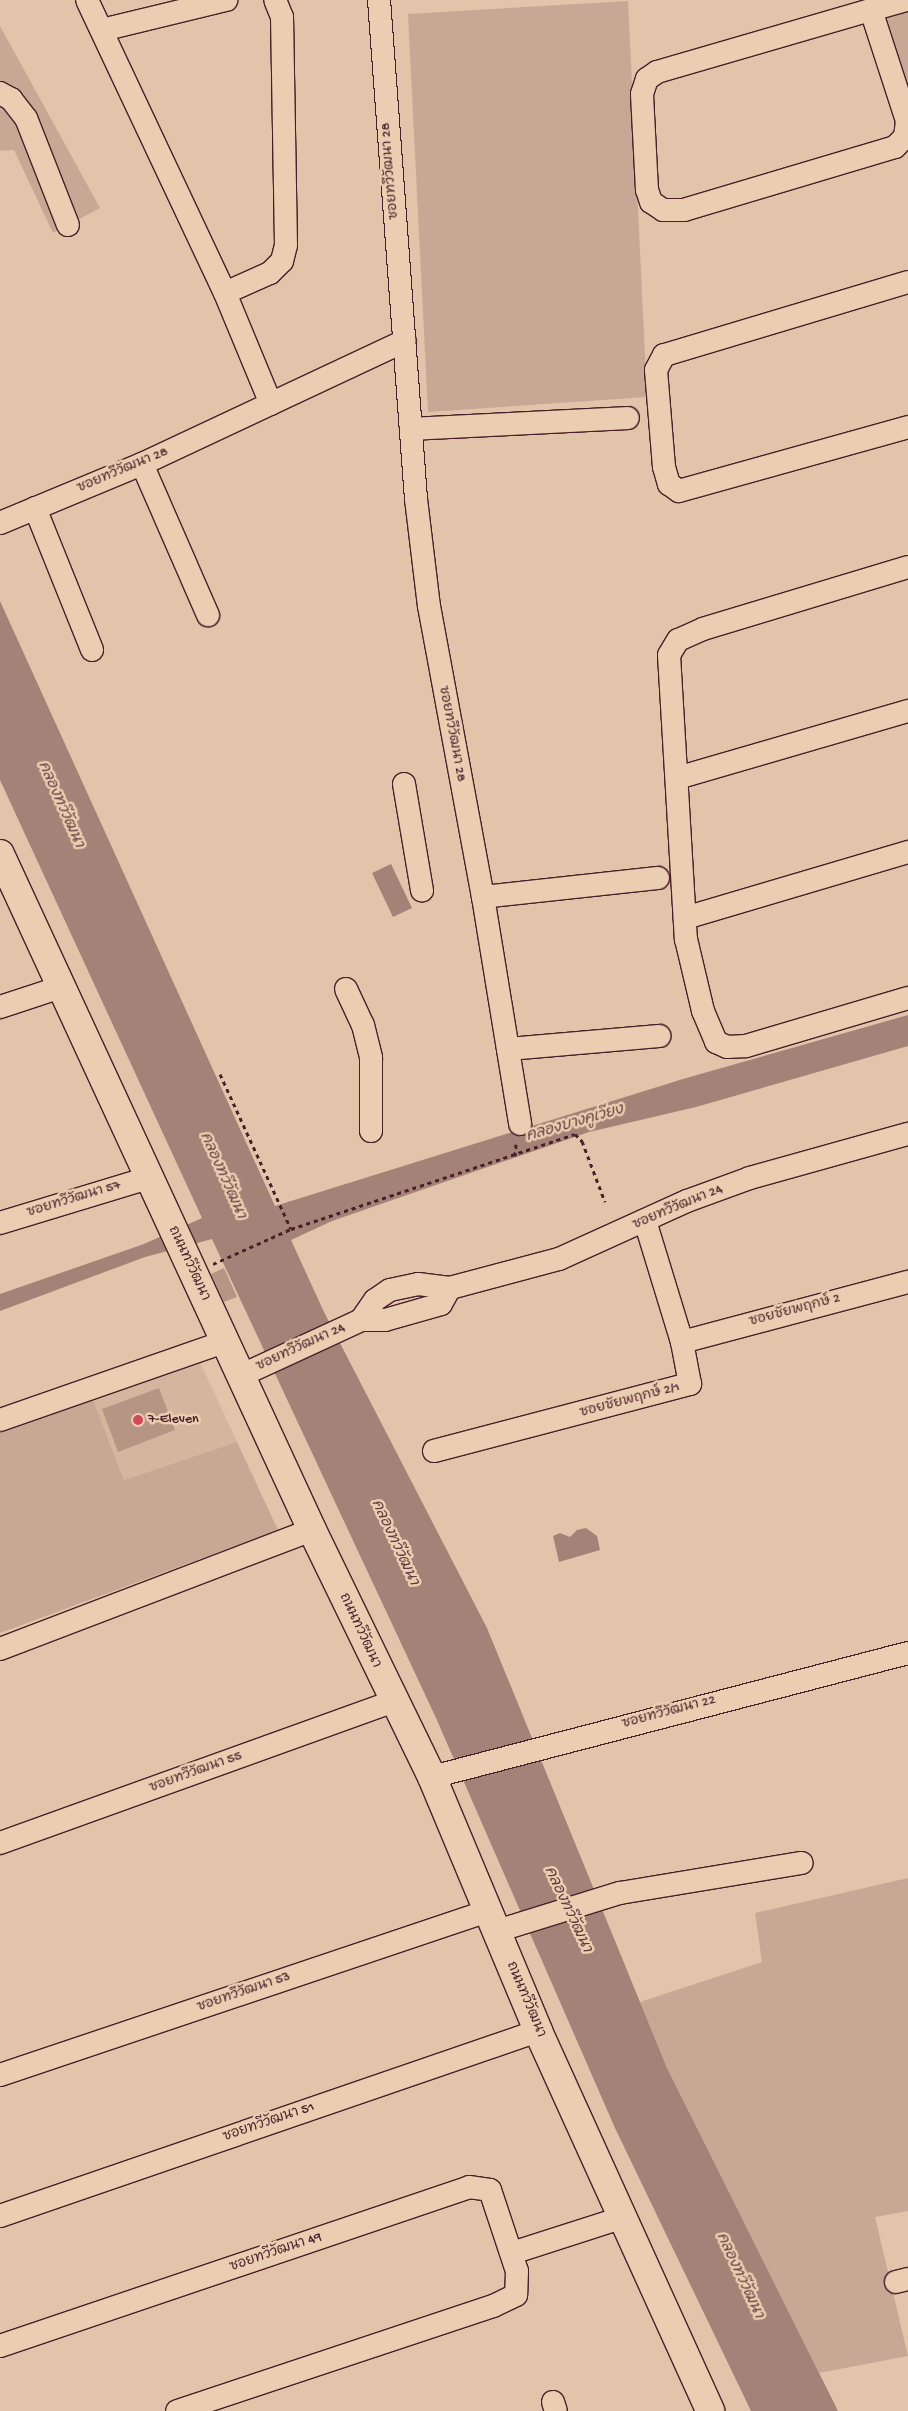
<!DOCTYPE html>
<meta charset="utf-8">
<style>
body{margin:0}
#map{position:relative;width:908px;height:2411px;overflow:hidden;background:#e1c4a9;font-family:"Gochi Hand","Playpen Sans Thai",sans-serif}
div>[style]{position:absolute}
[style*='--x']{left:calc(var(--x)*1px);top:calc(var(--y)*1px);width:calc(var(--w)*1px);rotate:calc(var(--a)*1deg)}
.built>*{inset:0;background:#d4b69e}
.green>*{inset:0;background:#c8a894}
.water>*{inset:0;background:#a58277}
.building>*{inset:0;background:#b79585}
.path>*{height:3px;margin-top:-1.5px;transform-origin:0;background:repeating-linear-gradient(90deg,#4a1f2b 0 4px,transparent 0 8px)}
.roads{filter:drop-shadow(1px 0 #4a1f2b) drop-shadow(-1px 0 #4a1f2b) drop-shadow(0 1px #4a1f2b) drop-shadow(0 -1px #4a1f2b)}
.minor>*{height:22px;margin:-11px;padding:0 11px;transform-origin:11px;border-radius:11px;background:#ebceb1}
.major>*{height:28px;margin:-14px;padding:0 14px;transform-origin:14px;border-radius:14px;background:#ebceb1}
.dots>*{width:14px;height:14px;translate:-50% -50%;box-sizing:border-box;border:2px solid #ebceb1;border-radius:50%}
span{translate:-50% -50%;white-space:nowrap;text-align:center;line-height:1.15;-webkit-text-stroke:5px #ebceb1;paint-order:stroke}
.street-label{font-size:14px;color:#4a1f2b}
.poi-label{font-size:14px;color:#4a1f2b}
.left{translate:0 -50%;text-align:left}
.water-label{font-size:15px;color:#61383e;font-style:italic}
</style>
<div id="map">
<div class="built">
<i style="clip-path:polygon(198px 1358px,237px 1442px,124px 1480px,93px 1400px)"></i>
</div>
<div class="green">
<i style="clip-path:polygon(628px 1px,647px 397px,428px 412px,408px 14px)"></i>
<i style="clip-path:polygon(908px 7px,908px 88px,885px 14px)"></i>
<i style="clip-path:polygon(0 26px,100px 208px,53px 233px,14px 150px,0 151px)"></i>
<i style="clip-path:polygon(93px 1400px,124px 1480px,237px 1442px,278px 1530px,0 1633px,0 1433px)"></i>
<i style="clip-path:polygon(908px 1878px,908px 2211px,875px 2217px,908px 2356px,819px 2373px,667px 2068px,640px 2002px,762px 1962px,755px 1913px)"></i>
</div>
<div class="water">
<i style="clip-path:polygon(0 601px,275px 1206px,683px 1079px,908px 1015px,908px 1046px,696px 1107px,589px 1132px,332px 1221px,291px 1240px,324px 1312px,487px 1628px,667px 2068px,838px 2411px,751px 2411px,615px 2128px,436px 1718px,212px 1239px,145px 1257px,0 1311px,0 1294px,144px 1244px,202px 1218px,0 780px)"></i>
<i style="clip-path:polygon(391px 864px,412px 908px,393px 917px,372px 873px)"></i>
<i style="clip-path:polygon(586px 1528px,597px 1536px,600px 1550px,559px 1562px,553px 1536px,560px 1533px,570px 1537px,577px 1530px)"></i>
</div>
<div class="building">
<i style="clip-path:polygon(224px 1268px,237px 1297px,224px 1302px,211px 1274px)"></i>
<i style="clip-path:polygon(159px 1388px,175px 1430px,118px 1452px,102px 1409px)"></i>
</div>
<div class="path">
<i style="--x:220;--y:1074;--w:170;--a:65.4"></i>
<i style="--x:515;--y:1156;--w:12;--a:-85"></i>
<i style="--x:213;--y:1264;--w:85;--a:-24.2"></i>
<i style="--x:291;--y:1229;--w:299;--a:-18.5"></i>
<i style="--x:575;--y:1134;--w:10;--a:45"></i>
<i style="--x:582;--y:1141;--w:65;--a:69.3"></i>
</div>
<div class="roads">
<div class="minor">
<i style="--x:87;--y:0;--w:324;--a:64.8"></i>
<i style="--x:225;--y:293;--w:120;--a:67.5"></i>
<i style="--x:379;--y:0;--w:500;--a:85.76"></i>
<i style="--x:416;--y:499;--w:108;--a:83.1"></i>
<i style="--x:429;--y:606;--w:296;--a:79.5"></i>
<i style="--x:483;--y:897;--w:230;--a:80.7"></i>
<i style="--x:871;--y:10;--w:117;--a:72"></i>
<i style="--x:907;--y:121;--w:16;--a:97"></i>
<i style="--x:905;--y:137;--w:14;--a:135"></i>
<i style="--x:895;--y:147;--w:220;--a:163.4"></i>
<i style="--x:684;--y:210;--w:21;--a:180"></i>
<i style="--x:663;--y:210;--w:14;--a:-146"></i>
<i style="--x:651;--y:202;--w:13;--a:-108"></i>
<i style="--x:647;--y:190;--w:96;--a:-93"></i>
<i style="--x:642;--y:94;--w:16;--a:-72"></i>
<i style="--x:647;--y:79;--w:12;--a:-35"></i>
<i style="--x:657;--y:72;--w:223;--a:-16.2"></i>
<i style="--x:871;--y:10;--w:36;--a:-16"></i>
<i style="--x:102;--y:30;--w:128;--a:-13.6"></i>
<i style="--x:0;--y:93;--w:13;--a:29"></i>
<i style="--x:11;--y:99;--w:24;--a:52"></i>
<i style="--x:26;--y:118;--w:115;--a:68.6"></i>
<i style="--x:908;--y:282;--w:255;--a:163.3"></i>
<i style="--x:664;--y:355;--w:17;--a:118"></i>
<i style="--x:656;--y:370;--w:97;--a:85.3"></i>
<i style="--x:664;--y:467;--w:18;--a:74"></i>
<i style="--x:669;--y:484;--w:12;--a:35"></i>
<i style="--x:679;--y:491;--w:238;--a:-15.6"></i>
<i style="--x:225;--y:293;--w:49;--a:-24"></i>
<i style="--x:270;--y:273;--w:17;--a:-45"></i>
<i style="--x:282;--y:261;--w:16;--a:-76"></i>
<i style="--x:286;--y:245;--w:228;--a:-91"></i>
<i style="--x:282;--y:17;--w:18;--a:-112"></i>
<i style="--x:411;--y:429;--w:217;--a:-2.9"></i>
<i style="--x:142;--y:464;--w:165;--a:66.4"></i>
<i style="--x:35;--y:508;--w:153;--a:68.1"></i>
<i style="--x:0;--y:523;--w:154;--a:-22.6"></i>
<i style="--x:142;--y:464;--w:290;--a:-25.1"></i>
<i style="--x:908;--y:567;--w:214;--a:163.2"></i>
<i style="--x:703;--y:629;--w:27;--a:156"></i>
<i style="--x:678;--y:640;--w:17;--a:121"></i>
<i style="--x:669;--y:655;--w:285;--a:86.6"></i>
<i style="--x:686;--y:939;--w:74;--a:76.7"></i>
<i style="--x:703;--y:1011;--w:34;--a:67"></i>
<i style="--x:716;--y:1042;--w:12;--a:24"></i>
<i style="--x:727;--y:1047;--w:19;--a:-3"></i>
<i style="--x:746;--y:1046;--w:169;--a:-16.5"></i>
<i style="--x:677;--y:778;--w:241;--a:-16.2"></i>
<i style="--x:404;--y:784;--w:108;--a:80.4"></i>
<i style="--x:483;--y:897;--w:176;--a:-6.2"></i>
<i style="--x:685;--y:918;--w:233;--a:-16.5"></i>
<i style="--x:346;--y:989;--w:40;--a:65"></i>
<i style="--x:363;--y:1025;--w:34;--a:76"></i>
<i style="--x:371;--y:1058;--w:73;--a:90"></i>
<i style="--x:0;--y:1007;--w:64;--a:-18.2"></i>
<i style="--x:508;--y:1049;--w:152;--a:-4.9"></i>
<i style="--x:0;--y:1223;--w:155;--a:-16.9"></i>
<i style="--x:361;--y:1320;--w:24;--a:-55"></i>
<i style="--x:375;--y:1300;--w:18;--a:-34"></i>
<i style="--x:390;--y:1290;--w:29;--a:-12"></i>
<i style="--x:418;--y:1284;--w:32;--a:7"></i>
<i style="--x:450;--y:1288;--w:113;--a:-14.9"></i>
<i style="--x:559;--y:1259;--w:141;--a:-24.4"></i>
<i style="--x:687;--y:1201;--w:67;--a:-20.1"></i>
<i style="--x:750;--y:1178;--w:164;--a:-15.6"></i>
<i style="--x:682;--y:1342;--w:234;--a:-14.9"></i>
<i style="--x:240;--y:1376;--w:133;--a:-24.8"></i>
<i style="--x:361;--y:1320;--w:24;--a:0"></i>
<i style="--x:385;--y:1320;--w:58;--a:-15.9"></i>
<i style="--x:441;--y:1304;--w:18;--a:-61"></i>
<i style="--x:0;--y:1420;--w:237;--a:-19.2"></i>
<i style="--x:434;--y:1451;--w:265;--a:-14.7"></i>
<i style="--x:690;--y:1384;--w:43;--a:-100.8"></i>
<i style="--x:682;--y:1342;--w:127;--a:-107"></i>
<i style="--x:0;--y:1649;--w:334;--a:-20.9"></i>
<i style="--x:432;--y:1777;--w:492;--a:-14.6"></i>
<i style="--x:0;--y:1843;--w:417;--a:-19.8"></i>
<i style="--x:497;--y:1931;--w:129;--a:-17.2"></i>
<i style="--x:620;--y:1893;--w:184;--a:-9.4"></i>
<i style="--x:0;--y:2075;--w:515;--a:-18.58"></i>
<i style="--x:0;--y:2216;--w:569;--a:-18.98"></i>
<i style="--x:512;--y:2253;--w:114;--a:-17.8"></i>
<i style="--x:896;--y:2282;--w:12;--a:-14"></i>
<i style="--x:0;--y:2346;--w:495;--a:-18.7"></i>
<i style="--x:469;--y:2187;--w:21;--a:8"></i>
<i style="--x:490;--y:2190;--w:85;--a:71.6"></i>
<i style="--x:517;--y:2271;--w:24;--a:92"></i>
<i style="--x:516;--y:2295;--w:25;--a:154"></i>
<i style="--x:493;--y:2306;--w:333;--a:161.6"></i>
<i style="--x:553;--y:2402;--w:9;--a:72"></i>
</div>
<div class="major">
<i style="--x:0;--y:854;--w:745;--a:65.22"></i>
<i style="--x:312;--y:1530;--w:275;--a:64.1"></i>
<i style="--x:432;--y:1777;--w:275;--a:67.3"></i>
<i style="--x:538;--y:2031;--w:417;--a:65.6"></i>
</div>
</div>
<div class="dots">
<i style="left:138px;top:1420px;background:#d1495b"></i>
</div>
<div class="street-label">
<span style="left:391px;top:171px;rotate:-95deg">ซอยทวีวัฒนา 28</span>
<span style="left:123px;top:471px;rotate:-23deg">ซอยทวีวัฒนา 28</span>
<span style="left:451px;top:734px;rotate:79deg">ซอยทวีวัฒนา 28</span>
<span style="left:74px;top:1200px;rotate:-17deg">ซอยทวีวัฒนา 57</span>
<span style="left:678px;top:1208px;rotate:-23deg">ซอยทวีวัฒนา 24</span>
<span style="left:188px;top:1264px;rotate:65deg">ถนนทวีวัฒนา</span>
<span style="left:795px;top:1311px;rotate:-15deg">ซอยชัยพฤกษ์ 2</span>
<span style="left:301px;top:1348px;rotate:-25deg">ซอยทวีวัฒนา 24</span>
<span style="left:630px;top:1401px;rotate:-15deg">ซอยชัยพฤกษ์ 2/1</span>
<span style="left:359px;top:1631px;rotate:65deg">ถนนทวีวัฒนา</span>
<span style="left:669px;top:1713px;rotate:-15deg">ซอยทวีวัฒนา 22</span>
<span style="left:196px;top:1773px;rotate:-20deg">ซอยทวีวัฒนา 55</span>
<span style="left:244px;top:1993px;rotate:-19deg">ซอยทวีวัฒนา 53</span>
<span style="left:525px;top:2000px;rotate:67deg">ถนนทวีวัฒนา</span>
<span style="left:269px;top:2123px;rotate:-19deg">ซอยทวีวัฒนา 51</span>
<span style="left:276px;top:2253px;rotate:-19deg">ซอยทวีวัฒนา 49</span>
</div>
<div class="poi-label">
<span class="left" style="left:148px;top:1420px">7-Eleven</span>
</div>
<div class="water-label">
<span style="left:60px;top:805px;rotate:66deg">คลองทวีวัฒนา</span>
<span style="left:575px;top:1124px;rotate:-16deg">คลองบางคูเวียง</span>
<span style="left:222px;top:1176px;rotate:66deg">คลองทวีวัฒนา</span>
<span style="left:394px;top:1543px;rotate:65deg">คลองทวีวัฒนา</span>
<span style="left:567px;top:1910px;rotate:65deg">คลองทวีวัฒนา</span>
<span style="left:739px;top:2276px;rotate:65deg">คลองทวีวัฒนา</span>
</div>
</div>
